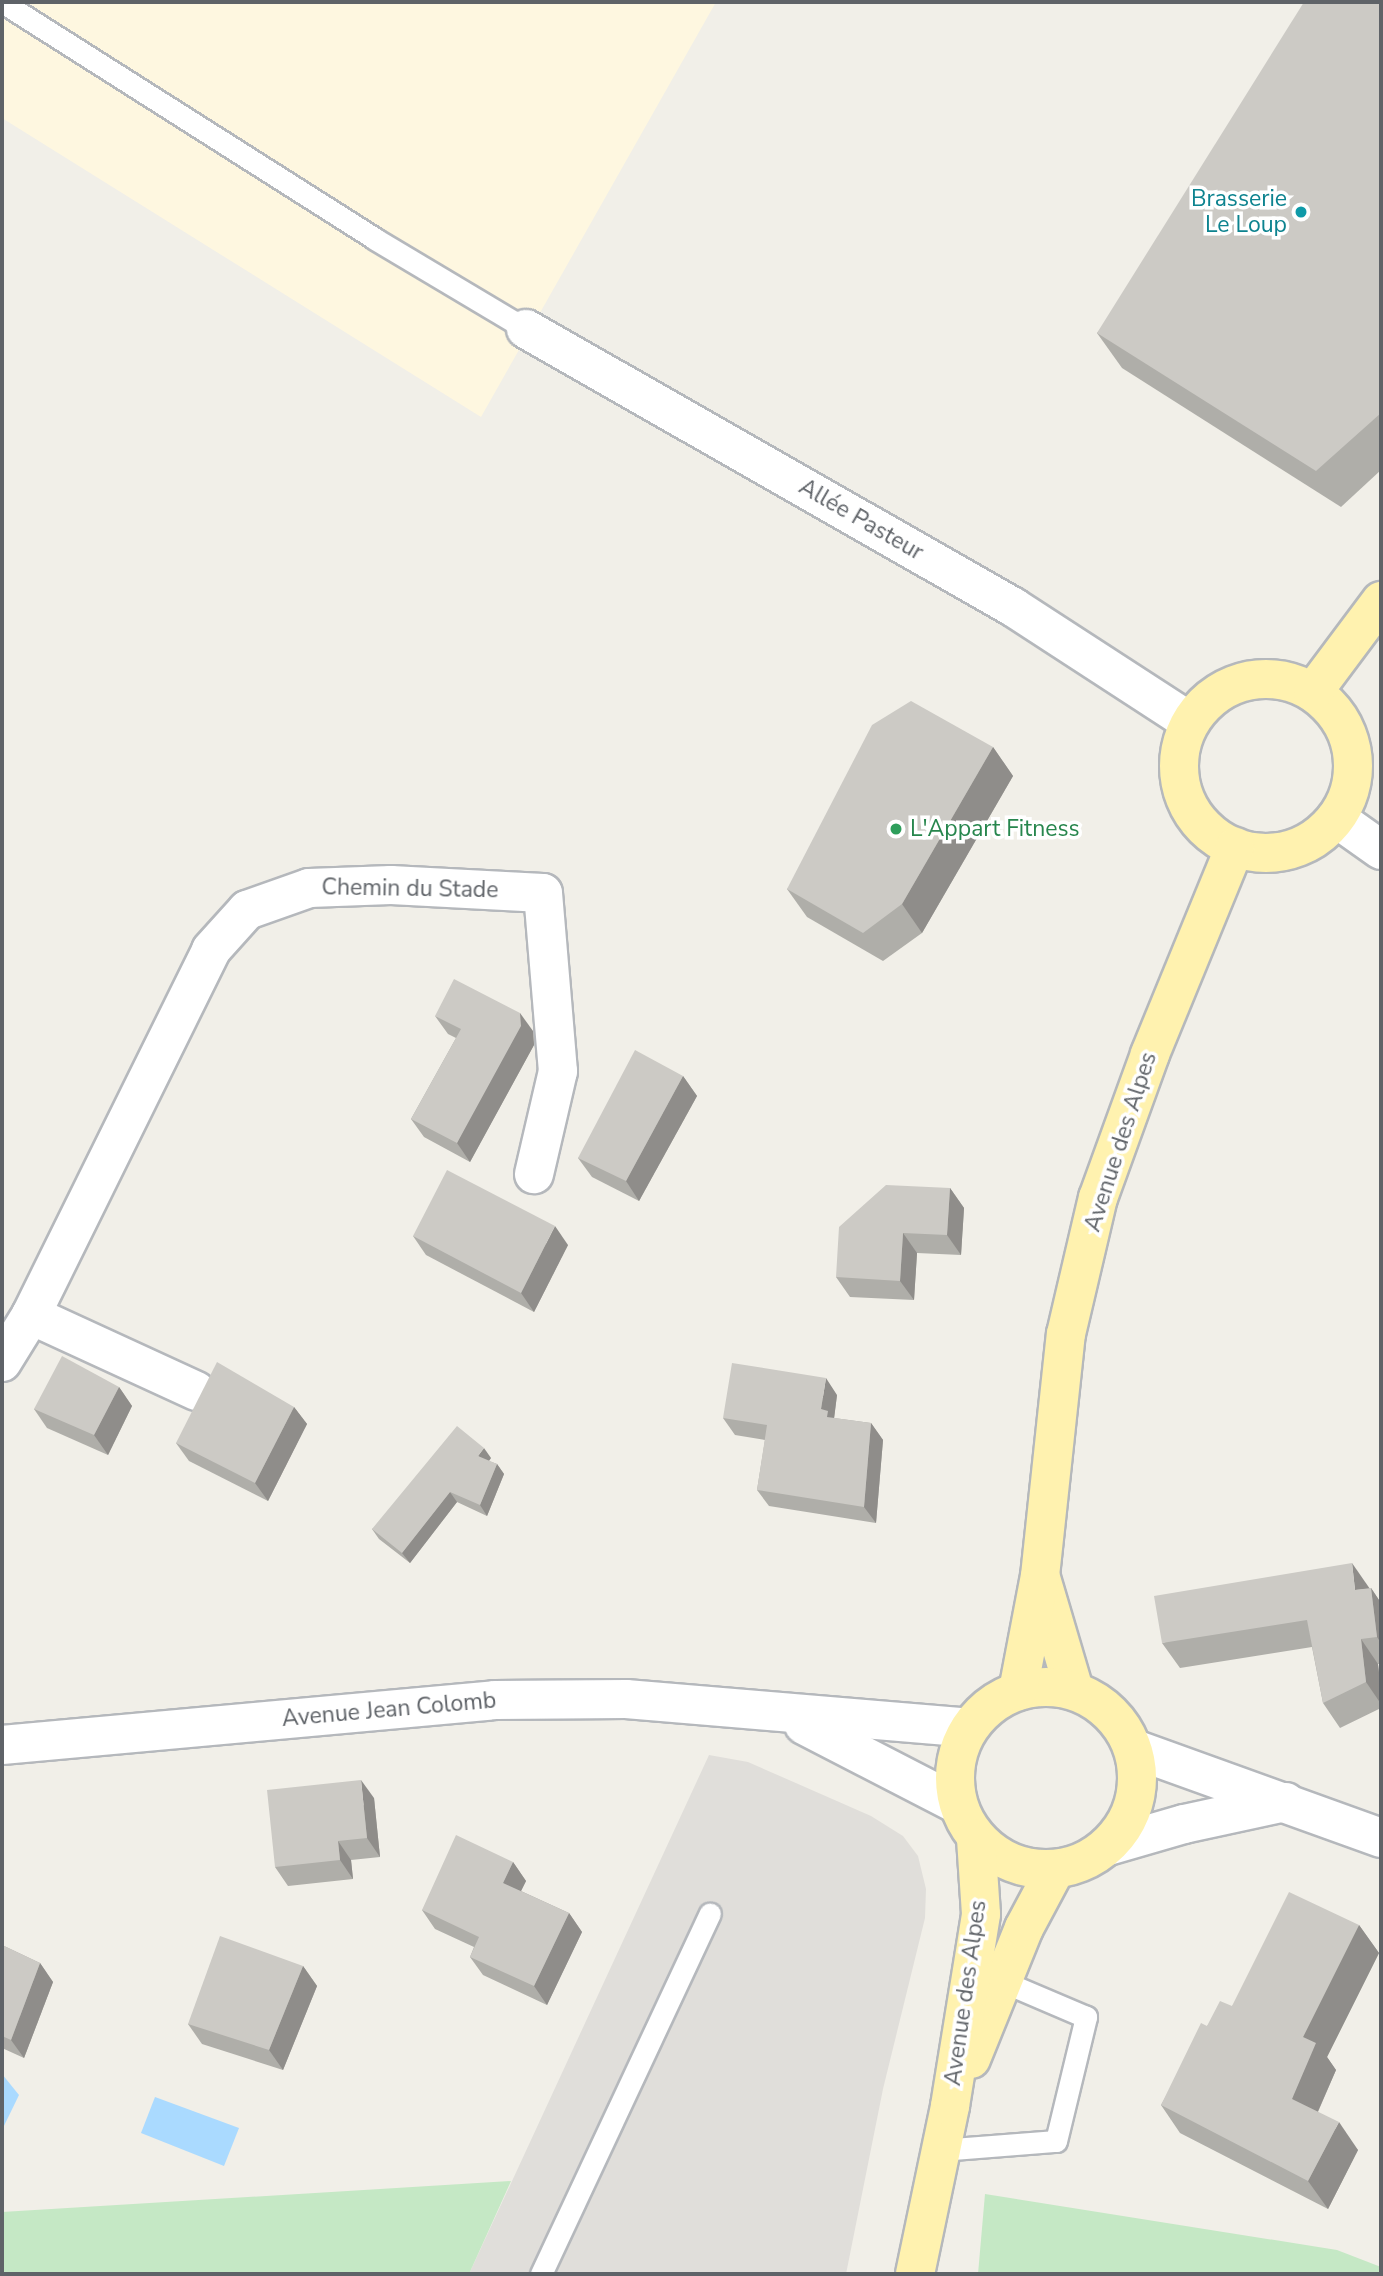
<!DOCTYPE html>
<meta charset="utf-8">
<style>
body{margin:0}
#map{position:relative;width:1383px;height:2276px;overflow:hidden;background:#f1efe8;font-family:"Nunito Sans",sans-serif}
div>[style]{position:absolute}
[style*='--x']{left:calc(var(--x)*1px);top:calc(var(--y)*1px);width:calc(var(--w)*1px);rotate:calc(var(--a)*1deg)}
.commercial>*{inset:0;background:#fef7e0}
.industrial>*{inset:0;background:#e0deda}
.green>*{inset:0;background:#c5e8c5}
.water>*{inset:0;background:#aadaff}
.roads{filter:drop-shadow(2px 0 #b5b8bc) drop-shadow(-2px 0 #b5b8bc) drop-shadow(0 2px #b5b8bc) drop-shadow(0 -2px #b5b8bc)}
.lane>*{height:21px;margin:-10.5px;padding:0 10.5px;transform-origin:10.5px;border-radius:10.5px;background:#fff}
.street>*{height:38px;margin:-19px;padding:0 19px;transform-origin:19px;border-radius:19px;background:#fff}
.secondary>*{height:38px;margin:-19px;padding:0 19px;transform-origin:19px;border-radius:19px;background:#fff}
.primary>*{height:38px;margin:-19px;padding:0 19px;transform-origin:19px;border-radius:19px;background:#fff2af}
.primary>.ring{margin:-19px;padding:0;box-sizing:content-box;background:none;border:38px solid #fff2af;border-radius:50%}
.wall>*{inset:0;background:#afaea9}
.shaded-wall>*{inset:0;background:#8f8d8a}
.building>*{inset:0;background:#cccac5}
.dots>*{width:19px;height:19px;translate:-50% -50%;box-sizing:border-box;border:4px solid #fff;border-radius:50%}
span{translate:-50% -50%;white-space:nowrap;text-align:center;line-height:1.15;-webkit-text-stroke:7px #fff;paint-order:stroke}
.culture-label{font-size:23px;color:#0d838f}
.right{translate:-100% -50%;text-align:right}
.street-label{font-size:23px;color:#5f6368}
.leisure-label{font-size:23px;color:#27864d}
.left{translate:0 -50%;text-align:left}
.frame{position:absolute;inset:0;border:4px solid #5f6368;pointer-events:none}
</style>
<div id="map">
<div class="commercial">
<i style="clip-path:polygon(2px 2px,716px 2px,481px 417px,2px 118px)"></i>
</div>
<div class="industrial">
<i style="clip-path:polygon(709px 1755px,748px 1762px,871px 1816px,903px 1836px,918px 1856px,926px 1889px,925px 1918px,883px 2089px,846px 2274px,469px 2274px)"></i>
</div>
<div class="green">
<i style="clip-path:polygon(511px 2181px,469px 2274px,2px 2274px,2px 2212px)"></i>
<i style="clip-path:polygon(985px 2194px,1337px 2250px,1381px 2267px,1381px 2274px,978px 2274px)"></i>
</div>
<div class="water">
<i style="clip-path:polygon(2px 2074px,19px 2095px,2px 2130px)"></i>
<i style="clip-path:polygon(155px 2097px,239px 2128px,224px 2166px,141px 2133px)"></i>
</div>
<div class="roads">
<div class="lane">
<i style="--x:2;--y:2;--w:442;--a:32.4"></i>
<i style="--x:375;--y:239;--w:176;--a:30.8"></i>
<i style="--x:941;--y:2150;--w:115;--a:-4.5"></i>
<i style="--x:1056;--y:2141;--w:128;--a:-76.4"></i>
<i style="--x:1086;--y:2017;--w:89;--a:-156.9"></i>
<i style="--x:541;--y:2274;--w:398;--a:-64.9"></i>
</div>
<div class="street">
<i style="--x:526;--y:329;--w:561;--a:29.72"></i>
<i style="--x:1013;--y:607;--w:211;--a:33"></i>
<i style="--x:1336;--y:818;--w:55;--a:35.4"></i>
<i style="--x:31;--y:1315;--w:182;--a:24.7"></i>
<i style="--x:2;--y:1362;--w:55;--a:-58.3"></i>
<i style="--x:31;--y:1315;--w:407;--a:-63.7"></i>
<i style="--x:211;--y:950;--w:54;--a:-48"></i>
<i style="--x:247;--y:910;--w:66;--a:-19.5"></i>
<i style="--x:309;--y:888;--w:82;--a:-2.1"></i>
<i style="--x:391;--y:885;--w:152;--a:3"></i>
<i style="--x:543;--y:893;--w:179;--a:85.2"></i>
<i style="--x:558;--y:1071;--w:106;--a:103.1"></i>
</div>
<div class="secondary">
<i style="--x:804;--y:1725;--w:172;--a:27.3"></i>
<i style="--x:2;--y:1745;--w:495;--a:-5.2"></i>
<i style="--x:495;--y:1700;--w:131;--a:-0.4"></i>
<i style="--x:626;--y:1699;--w:344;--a:4.8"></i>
<i style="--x:1134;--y:1749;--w:263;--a:19.8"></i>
<i style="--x:1108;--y:1846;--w:79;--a:-16.1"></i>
<i style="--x:1184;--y:1824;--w:104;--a:-12.2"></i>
</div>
<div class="primary">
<i class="ring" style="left:1179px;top:679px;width:136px;height:136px"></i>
<i style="--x:1313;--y:692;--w:114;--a:-53.2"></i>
<i style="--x:1041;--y:1578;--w:117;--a:73.6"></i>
<i class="ring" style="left:955px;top:1687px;width:144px;height:144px"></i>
<i style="--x:1018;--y:1691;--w:117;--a:-79.2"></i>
<i style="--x:1040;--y:1576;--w:243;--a:-83.9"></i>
<i style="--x:1066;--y:1334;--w:140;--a:-76.8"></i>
<i style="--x:1098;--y:1198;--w:153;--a:-70.1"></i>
<i style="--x:1150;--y:1054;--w:224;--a:-67.7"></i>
<i style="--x:971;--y:2059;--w:141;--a:-68"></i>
<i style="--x:1024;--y:1928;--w:66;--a:-61.9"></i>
<i style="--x:915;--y:2274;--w:172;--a:-78.2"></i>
<i style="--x:950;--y:2106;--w:194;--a:-80.8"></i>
<i style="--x:981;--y:1914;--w:76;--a:-93.8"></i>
</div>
</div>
<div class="wall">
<i style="clip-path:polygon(1381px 2px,1381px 470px,1341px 507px,1122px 368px,1097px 333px)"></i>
<i style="clip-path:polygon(993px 747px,1013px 776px,922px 933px,883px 961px,807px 917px,787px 889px)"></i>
<i style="clip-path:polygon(435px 1016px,533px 1031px,534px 1045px,470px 1162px,424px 1137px,411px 1119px,456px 1038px,448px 1034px)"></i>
<i style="clip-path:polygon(683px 1076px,697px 1096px,639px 1201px,592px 1177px,578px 1158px)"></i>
<i style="clip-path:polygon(950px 1188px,964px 1208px,961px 1255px,917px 1253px,914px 1300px,850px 1297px,836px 1277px)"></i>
<i style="clip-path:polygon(413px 1236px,568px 1245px,534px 1312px,426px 1255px)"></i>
<i style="clip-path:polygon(119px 1387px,132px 1406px,108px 1455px,47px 1428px,34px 1409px)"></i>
<i style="clip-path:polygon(837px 1395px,834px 1418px,871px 1423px,883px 1440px,876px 1523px,769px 1506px,757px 1490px,765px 1440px,735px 1435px,723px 1418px)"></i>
<i style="clip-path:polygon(294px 1407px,307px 1424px,268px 1501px,189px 1461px,176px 1443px)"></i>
<i style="clip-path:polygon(491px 1458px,489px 1461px,497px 1464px,504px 1474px,487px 1516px,457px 1502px,410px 1563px,379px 1539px,372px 1529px)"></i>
<i style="clip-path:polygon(1371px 1588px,1381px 1603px,1381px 1664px,1378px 1664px,1381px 1689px,1381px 1708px,1340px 1728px,1323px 1703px,1312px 1647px,1180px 1668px,1162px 1643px)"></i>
<i style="clip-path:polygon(374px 1798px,380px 1857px,351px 1860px,353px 1879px,288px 1886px,275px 1867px)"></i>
<i style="clip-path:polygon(513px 1862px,526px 1881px,521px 1891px,569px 1913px,582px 1932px,547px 2005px,483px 1975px,470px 1957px,474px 1947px,435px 1929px,422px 1910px)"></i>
<i style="clip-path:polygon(1359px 1925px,1379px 1953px,1327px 2057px,1336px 2070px,1318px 2112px,1358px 2150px,1328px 2209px,1180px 2133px,1161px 2105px,1207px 2026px,1232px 2006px)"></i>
<i style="clip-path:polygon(2px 1945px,40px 1963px,53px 1982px,24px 2058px,2px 2048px)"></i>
<i style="clip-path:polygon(303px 1966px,317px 1986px,283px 2070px,202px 2044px,188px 2024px)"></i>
</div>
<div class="shaded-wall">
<i style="clip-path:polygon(993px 747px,1013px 776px,922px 933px,902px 904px)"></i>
<i style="clip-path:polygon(520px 1013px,533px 1031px,534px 1045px,470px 1162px,457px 1143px)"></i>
<i style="clip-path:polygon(683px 1076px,697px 1096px,639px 1201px,626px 1181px)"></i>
<i style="clip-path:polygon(950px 1188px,964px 1208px,961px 1255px,947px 1235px)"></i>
<i style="clip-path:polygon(555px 1226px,568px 1245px,534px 1312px,521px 1293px)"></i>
<i style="clip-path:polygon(903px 1233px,917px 1253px,914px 1300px,900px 1281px)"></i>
<i style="clip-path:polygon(826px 1378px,837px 1395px,834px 1419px,838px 1434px,821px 1409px)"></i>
<i style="clip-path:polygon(119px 1387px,132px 1406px,108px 1455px,94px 1435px)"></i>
<i style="clip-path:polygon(294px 1407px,307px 1424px,268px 1501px,255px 1483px)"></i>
<i style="clip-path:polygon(871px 1423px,883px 1440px,876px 1523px,864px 1507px)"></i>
<i style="clip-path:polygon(484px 1448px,491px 1458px,485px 1466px,478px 1456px)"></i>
<i style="clip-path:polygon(497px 1464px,504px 1474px,487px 1516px,480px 1505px)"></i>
<i style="clip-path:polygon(450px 1492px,457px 1502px,410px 1563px,402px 1553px)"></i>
<i style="clip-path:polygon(1352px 1563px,1370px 1589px,1355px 1590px)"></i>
<i style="clip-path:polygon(1371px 1588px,1381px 1603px,1381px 1643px,1377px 1637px)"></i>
<i style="clip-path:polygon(1361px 1639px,1378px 1664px,1381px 1689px,1381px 1704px,1366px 1682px)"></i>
<i style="clip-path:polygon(361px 1780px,374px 1798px,380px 1857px,367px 1838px)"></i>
<i style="clip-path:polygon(338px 1841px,351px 1860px,353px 1879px,340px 1860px)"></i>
<i style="clip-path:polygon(513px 1862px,526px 1881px,516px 1901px,503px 1883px)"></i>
<i style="clip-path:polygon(569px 1913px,582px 1932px,547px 2005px,534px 1986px)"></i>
<i style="clip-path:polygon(1359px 1925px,1379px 1953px,1327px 2057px,1336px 2070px,1311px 2127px,1292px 2099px,1303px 2037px)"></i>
<i style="clip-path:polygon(40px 1963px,53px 1982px,24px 2058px,11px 2040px)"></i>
<i style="clip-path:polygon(303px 1966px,317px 1986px,283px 2070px,269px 2050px)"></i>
<i style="clip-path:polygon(1339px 2122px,1358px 2150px,1328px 2209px,1308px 2181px)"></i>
</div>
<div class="building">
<i style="clip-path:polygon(1304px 2px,1381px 2px,1381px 413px,1316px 471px,1097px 333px)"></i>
<i style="clip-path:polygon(911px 701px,993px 747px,902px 904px,863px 933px,787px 889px,872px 725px)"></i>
<i style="clip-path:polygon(454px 979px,520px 1013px,521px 1026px,457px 1143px,411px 1119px,461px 1029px,435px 1016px)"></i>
<i style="clip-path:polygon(635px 1050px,683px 1076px,626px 1181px,578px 1158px)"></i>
<i style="clip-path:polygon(447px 1170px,555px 1226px,521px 1293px,413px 1236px)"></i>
<i style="clip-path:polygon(886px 1185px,950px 1188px,947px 1235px,903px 1233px,900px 1281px,836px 1277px,839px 1227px)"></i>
<i style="clip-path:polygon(62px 1356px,119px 1387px,94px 1435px,34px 1409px)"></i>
<i style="clip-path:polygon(217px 1362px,294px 1407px,255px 1483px,176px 1443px)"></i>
<i style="clip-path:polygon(732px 1363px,826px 1378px,821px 1409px,828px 1411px,827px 1417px,871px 1423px,864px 1507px,757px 1490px,767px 1425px,723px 1418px)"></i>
<i style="clip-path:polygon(457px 1426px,484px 1448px,478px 1456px,497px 1464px,480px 1505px,450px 1492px,402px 1553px,372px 1529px)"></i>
<i style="clip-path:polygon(1352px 1563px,1355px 1590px,1371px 1588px,1377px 1637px,1361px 1639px,1366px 1682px,1323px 1703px,1307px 1620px,1162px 1643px,1154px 1596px)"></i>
<i style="clip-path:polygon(361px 1780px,367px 1838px,338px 1841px,340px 1860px,275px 1867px,267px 1790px)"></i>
<i style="clip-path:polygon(456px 1835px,513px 1862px,503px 1883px,569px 1913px,534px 1986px,470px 1957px,479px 1937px,422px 1910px)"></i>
<i style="clip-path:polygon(1289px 1892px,1359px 1925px,1303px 2037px,1316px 2043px,1292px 2099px,1339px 2122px,1308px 2181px,1161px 2105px,1201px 2023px,1207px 2026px,1220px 2001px,1232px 2006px)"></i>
<i style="clip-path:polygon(220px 1936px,303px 1966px,269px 2050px,188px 2024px)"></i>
<i style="clip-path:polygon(2px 1945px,40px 1963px,11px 2040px,2px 2036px)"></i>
</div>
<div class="dots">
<i style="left:1301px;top:212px;background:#0f9aa8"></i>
<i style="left:896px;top:829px;background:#2e9e5b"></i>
</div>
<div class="culture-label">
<span class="right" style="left:1287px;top:212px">Brasserie<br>Le Loup</span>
</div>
<div class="street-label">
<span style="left:861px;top:520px;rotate:30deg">Allée Pasteur</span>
<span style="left:410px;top:889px;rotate:1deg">Chemin du Stade</span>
<span style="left:1121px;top:1142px;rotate:-72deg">Avenue des Alpes</span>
<span style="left:389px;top:1710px;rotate:-5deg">Avenue Jean Colomb</span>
<span style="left:966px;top:1993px;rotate:-82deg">Avenue des Alpes</span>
</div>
<div class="leisure-label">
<span class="left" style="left:910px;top:829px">L'Appart Fitness</span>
</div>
<div class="frame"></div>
</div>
